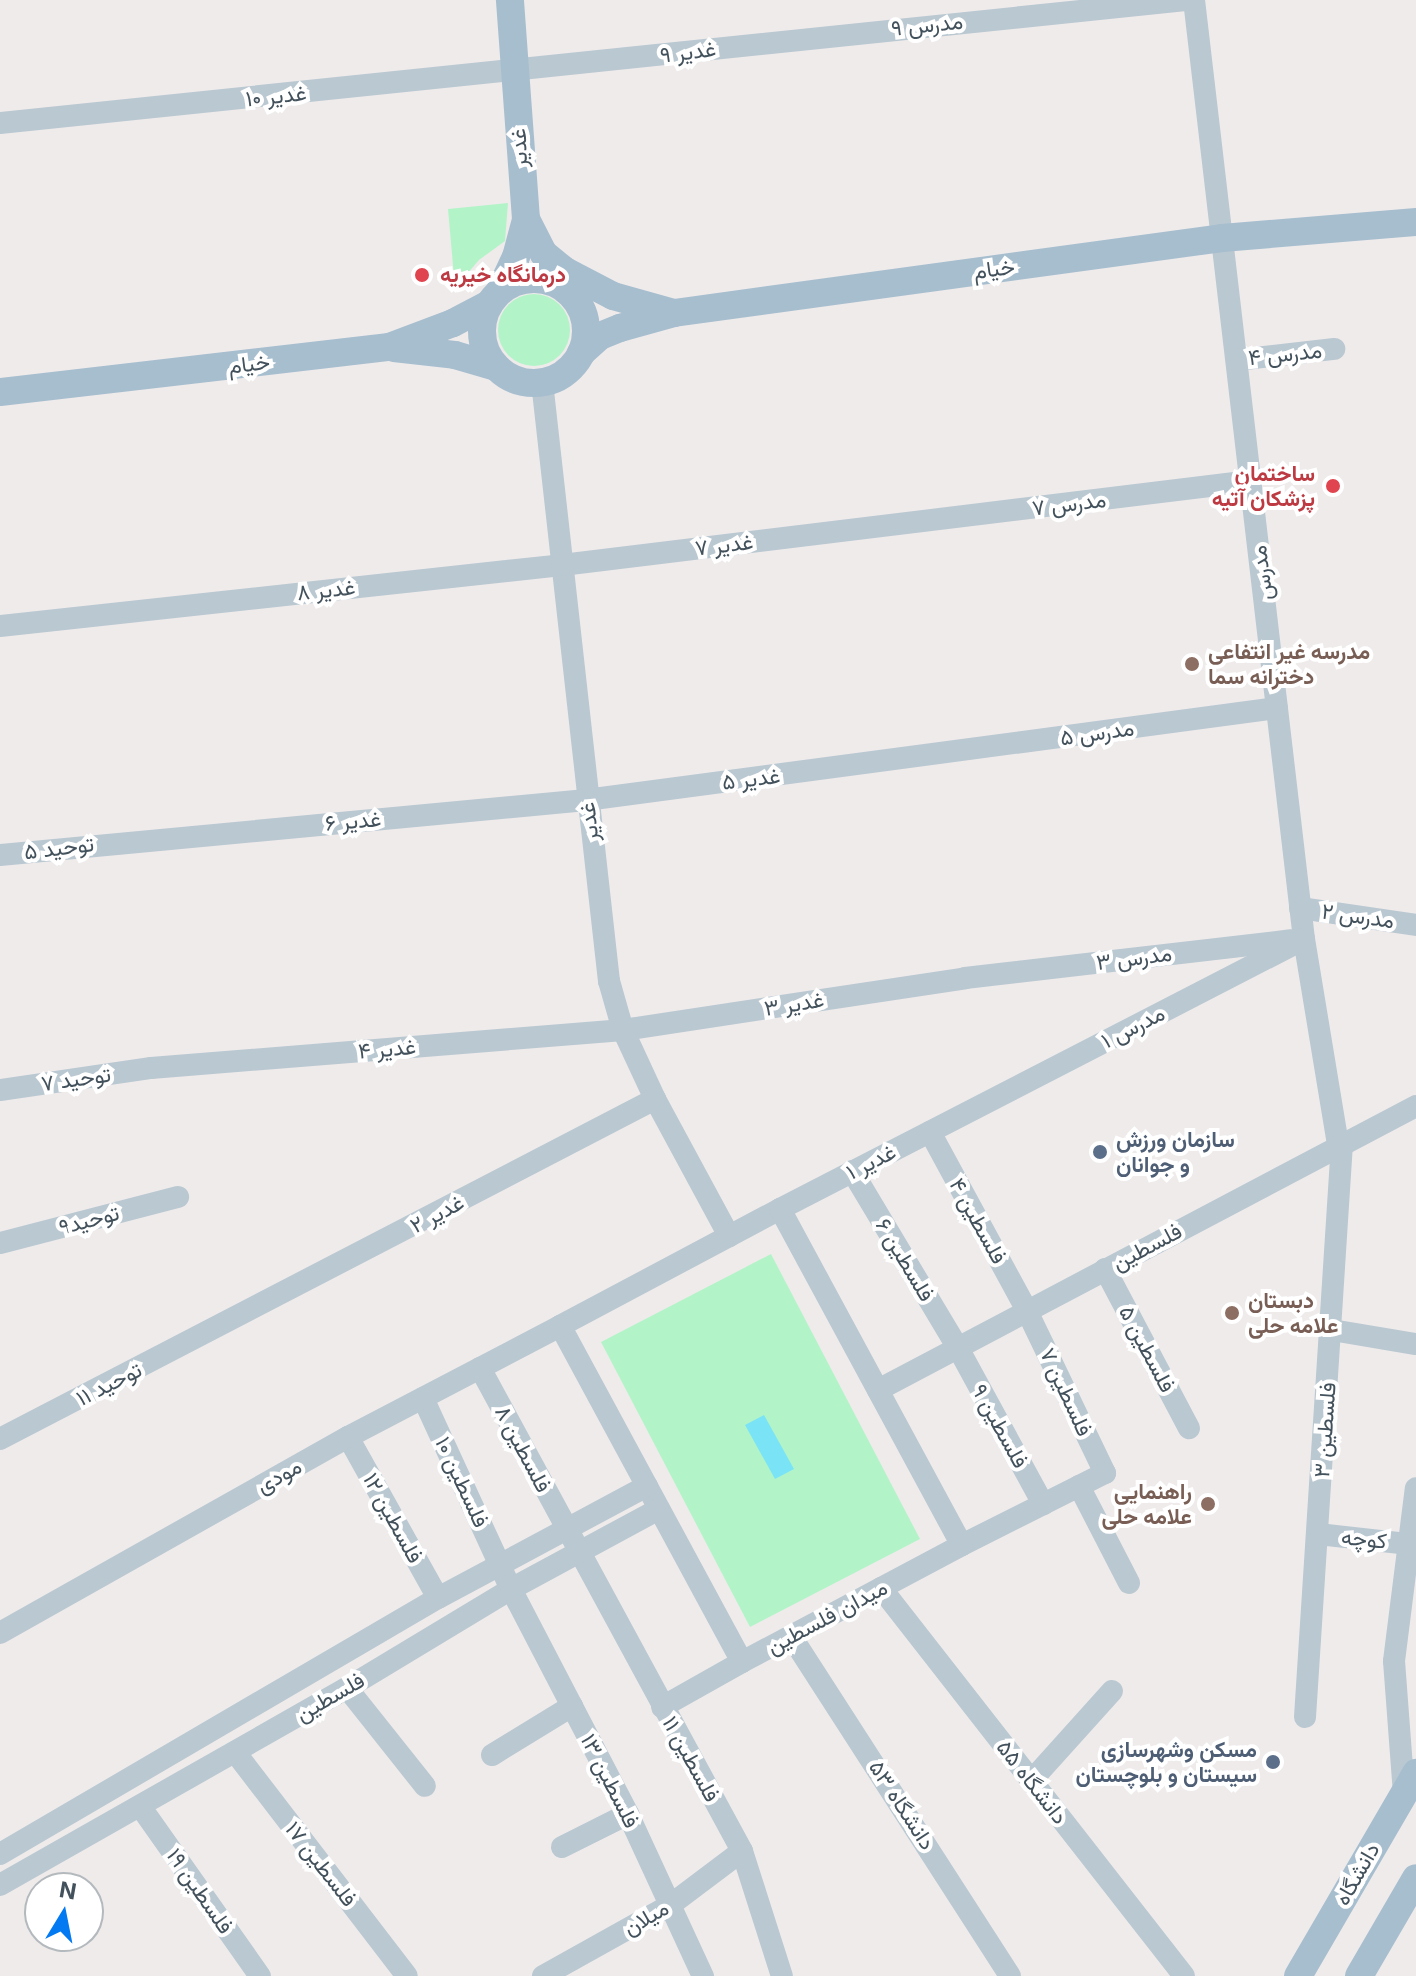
<!DOCTYPE html>
<meta charset="utf-8">
<style>
body{margin:0}
#map{position:relative;width:1416px;height:1976px;overflow:hidden;background:#efebeb;font-family:Inter,Vazirmatn,sans-serif}
div>[style]{position:absolute}
[style*='--x']{left:calc(var(--x)*1px);top:calc(var(--y)*1px);width:calc(var(--w)*1px);rotate:calc(var(--a)*1deg)}
.green>*{inset:0;background:#b2f4c8}
.round{border-radius:50%}
.water>*{inset:0;background:#7ae4f6}
.minor>*{height:22px;margin:-11px;padding:0 11px;transform-origin:11px;border-radius:11px;background:#bac8d1}
.major>*{height:28px;margin:-14px;padding:0 14px;transform-origin:14px;border-radius:14px;background:#a7becf}
.major>.ring{margin:-14px;padding:0;box-sizing:content-box;background:none;border:28px solid #a7becf;border-radius:50%}
.dots>*{width:22px;height:22px;translate:-50% -50%;box-sizing:border-box;border:4px solid #fff;border-radius:50%}
span{translate:-50% -50%;white-space:nowrap;text-align:center;line-height:1.15;-webkit-text-stroke:8px #fff;paint-order:stroke}
.street-label{font-size:22px;color:#42515b}
.health-label{font-size:22px;color:#be3a42;font-weight:700}
.left{translate:0 -50%;text-align:left}
.right{translate:-100% -50%;text-align:right}
.education-label{font-size:22px;color:#785e54;font-weight:700}
.service-label{font-size:22px;color:#4e5e75;font-weight:700}
.north{position:absolute;left:24px;top:1872px;width:80px;height:80px;box-sizing:border-box;background:#fff;border:2px solid #b3b9bd;border-radius:50%;rotate:10deg;font-size:22px;font-weight:700;line-height:32px;text-align:center;color:#42515b}
.north::after{content:'';display:block;margin:auto;width:28px;height:36px;background:#037af1;clip-path:polygon(50% 0,100% 100%,50% 72%,0 100%)}
</style>
<div id="map">
<div class="green">
<i style="clip-path:polygon(508px 203px,505px 241px,479px 260px,455px 288px,448px 209px)"></i>
<i class="round" style="left:498px;top:294px;width:72px;height:72px"></i>
<i style="clip-path:polygon(771px 1254px,920px 1539px,750px 1627px,601px 1342px)"></i>
</div>
<div class="water">
<i style="clip-path:polygon(764px 1415px,794px 1469px,775px 1479px,745px 1425px)"></i>
</div>
<div class="minor">
<i style="--x:1194;--y:0;--w:945;--a:83.32"></i>
<i style="--x:1304;--y:939;--w:208;--a:80.6"></i>
<i style="--x:0;--y:123;--w:1192;--a:-5.92"></i>
<i style="--x:1237;--y:360;--w:98;--a:-6.5"></i>
<i style="--x:542;--y:382;--w:603;--a:83.62"></i>
<i style="--x:609;--y:981;--w:51;--a:74.1"></i>
<i style="--x:623;--y:1030;--w:76;--a:65.1"></i>
<i style="--x:655;--y:1099;--w:156;--a:61.6"></i>
<i style="--x:0;--y:626;--w:565;--a:-6.19"></i>
<i style="--x:562;--y:565;--w:694;--a:-6.95"></i>
<i style="--x:0;--y:855;--w:589;--a:-5.36"></i>
<i style="--x:586;--y:800;--w:697;--a:-7.58"></i>
<i style="--x:1300;--y:908;--w:117;--a:8.3"></i>
<i style="--x:0;--y:1090;--w:153;--a:-8.3"></i>
<i style="--x:151;--y:1068;--w:474;--a:-4.6"></i>
<i style="--x:623;--y:1030;--w:346;--a:-8.6"></i>
<i style="--x:965;--y:978;--w:328;--a:-6.6"></i>
<i style="--x:930;--y:1132;--w:204;--a:61.5"></i>
<i style="--x:1027;--y:1311;--w:180;--a:64.3"></i>
<i style="--x:1105;--y:1473;--w:160;--a:153.3"></i>
<i style="--x:852;--y:1171;--w:206;--a:59.1"></i>
<i style="--x:958;--y:1348;--w:178;--a:61.4"></i>
<i style="--x:780;--y:1209;--w:382;--a:61.6"></i>
<i style="--x:962;--y:1545;--w:249;--a:152"></i>
<i style="--x:742;--y:1662;--w:382;--a:-118.4"></i>
<i style="--x:560;--y:1326;--w:249;--a:-28"></i>
<i style="--x:780;--y:1209;--w:589;--a:-27.26"></i>
<i style="--x:0;--y:1243;--w:184;--a:-14.5"></i>
<i style="--x:1105;--y:1269;--w:180;--a:62.2"></i>
<i style="--x:1332;--y:1330;--w:85;--a:9.5"></i>
<i style="--x:480;--y:1368;--w:549;--a:61.52"></i>
<i style="--x:742;--y:1851;--w:131;--a:72.3"></i>
<i style="--x:878;--y:1390;--w:608;--a:-27.83"></i>
<i style="--x:423;--y:1398;--w:210;--a:65.3"></i>
<i style="--x:511;--y:1589;--w:254;--a:62.5"></i>
<i style="--x:628;--y:1814;--w:179;--a:65.2"></i>
<i style="--x:348;--y:1437;--w:184;--a:60.8"></i>
<i style="--x:0;--y:1439;--w:738;--a:-27.43"></i>
<i style="--x:1079;--y:1486;--w:109;--a:62.7"></i>
<i style="--x:1318;--y:1534;--w:92;--a:6.3"></i>
<i style="--x:881;--y:1588;--w:492;--a:52"></i>
<i style="--x:0;--y:1633;--w:399;--a:-29.4"></i>
<i style="--x:348;--y:1437;--w:239;--a:-27.6"></i>
<i style="--x:791;--y:1636;--w:404;--a:57.2"></i>
<i style="--x:347;--y:1688;--w:125;--a:51.5"></i>
<i style="--x:662;--y:1707;--w:92;--a:-29.4"></i>
<i style="--x:1305;--y:1717;--w:575;--a:-86.31"></i>
<i style="--x:235;--y:1752;--w:282;--a:52.5"></i>
<i style="--x:492;--y:1755;--w:94;--a:-31.5"></i>
<i style="--x:1031;--y:1781;--w:121;--a:-48"></i>
<i style="--x:1404;--y:1794;--w:133;--a:-94.3"></i>
<i style="--x:1394;--y:1661;--w:174;--a:-82.8"></i>
<i style="--x:140;--y:1806;--w:208;--a:54.8"></i>
<i style="--x:562;--y:1847;--w:74;--a:-26.6"></i>
<i style="--x:0;--y:1854;--w:507;--a:-30.31"></i>
<i style="--x:438;--y:1598;--w:237;--a:-28.2"></i>
<i style="--x:0;--y:1885;--w:399;--a:-29.6"></i>
<i style="--x:347;--y:1688;--w:192;--a:-31.1"></i>
<i style="--x:511;--y:1589;--w:168;--a:-28.4"></i>
<i style="--x:543;--y:1976;--w:144;--a:-29.1"></i>
<i style="--x:669;--y:1906;--w:91;--a:-37"></i>
</div>
<div class="major">
<i style="--x:526;--y:219;--w:39;--a:63"></i>
<i style="--x:544;--y:254;--w:27;--a:39"></i>
<i style="--x:565;--y:271;--w:54;--a:27.5"></i>
<i style="--x:613;--y:296;--w:63;--a:15.6"></i>
<i class="ring" style="left:482px;top:279px;width:76px;height:76px"></i>
<i style="--x:500;--y:291;--w:38;--a:-65"></i>
<i style="--x:516;--y:257;--w:39;--a:-75"></i>
<i style="--x:526;--y:219;--w:220;--a:-94.2"></i>
<i style="--x:394;--y:348;--w:61;--a:6.5"></i>
<i style="--x:455;--y:355;--w:43;--a:16.3"></i>
<i style="--x:581;--y:353;--w:25;--a:-42"></i>
<i style="--x:600;--y:336;--w:22;--a:-22"></i>
<i style="--x:620;--y:328;--w:56;--a:-15.5"></i>
<i style="--x:674;--y:313;--w:553;--a:-7.79"></i>
<i style="--x:1222;--y:238;--w:195;--a:-4.7"></i>
<i style="--x:0;--y:392;--w:392;--a:-6.6"></i>
<i style="--x:389;--y:347;--w:68;--a:-20.6"></i>
<i style="--x:453;--y:323;--w:41;--a:-27.8"></i>
<i style="--x:1298;--y:1976;--w:235;--a:-59.8"></i>
<i style="--x:1359;--y:1976;--w:113;--a:-59.8"></i>
</div>
<div class="dots">
<i style="left:422px;top:275px;background:#e0444e"></i>
<i style="left:1333px;top:486px;background:#e0444e"></i>
<i style="left:1192px;top:664px;background:#8d6e63"></i>
<i style="left:1100px;top:1152px;background:#5c6f8a"></i>
<i style="left:1232px;top:1313px;background:#8d6e63"></i>
<i style="left:1208px;top:1504px;background:#8d6e63"></i>
<i style="left:1273px;top:1762px;background:#5c6f8a"></i>
</div>
<div class="street-label">
<span style="left:927px;top:25px;rotate:-6deg">مدرس ۹</span>
<span style="left:688px;top:52px;rotate:-7deg">غدیر ۹</span>
<span style="left:276px;top:96px;rotate:-6deg">غدیر ۱۰</span>
<span style="left:519px;top:148px;rotate:-92deg">غدیر</span>
<span style="left:994px;top:269px;rotate:-8deg">خیام</span>
<span style="left:1285px;top:354px;rotate:-6deg">مدرس ۴</span>
<span style="left:249px;top:364px;rotate:-7deg">خیام</span>
<span style="left:1069px;top:504px;rotate:-7deg">مدرس ۷</span>
<span style="left:724px;top:545px;rotate:-7deg">غدیر ۷</span>
<span style="left:1262px;top:573px;rotate:-97deg">مدرس</span>
<span style="left:326px;top:590px;rotate:-6deg">غدیر ۸</span>
<span style="left:1097px;top:733px;rotate:-8deg">مدرس ۵</span>
<span style="left:751px;top:779px;rotate:-7deg">غدیر ۵</span>
<span style="left:353px;top:821px;rotate:-5deg">غدیر ۶</span>
<span style="left:589px;top:822px;rotate:-96deg">غدیر</span>
<span style="left:59px;top:848px;rotate:-7deg">توحید ۵</span>
<span style="left:1358px;top:916px;rotate:8deg">مدرس ۲</span>
<span style="left:1134px;top:958px;rotate:-7deg">مدرس ۳</span>
<span style="left:794px;top:1004px;rotate:-9deg">غدیر ۳</span>
<span style="left:1133px;top:1027px;rotate:-27deg">مدرس ۱</span>
<span style="left:387px;top:1049px;rotate:-5deg">غدیر ۴</span>
<span style="left:76px;top:1079px;rotate:-8deg">توحید ۷</span>
<span style="left:871px;top:1162px;rotate:-27deg">غدیر ۱</span>
<span style="left:437px;top:1214px;rotate:-28deg">غدیر ۲</span>
<span style="left:89px;top:1220px;rotate:-15deg">توحید۹</span>
<span style="left:978px;top:1221px;rotate:61deg">فلسطین ۴</span>
<span style="left:1147px;top:1247px;rotate:-28deg">فلسطین</span>
<span style="left:905px;top:1260px;rotate:59deg">فلسطین ۶</span>
<span style="left:1147px;top:1349px;rotate:62deg">فلسطین ۵</span>
<span style="left:109px;top:1384px;rotate:-27deg">توحید ۱۱</span>
<span style="left:1066px;top:1392px;rotate:65deg">فلسطین ۷</span>
<span style="left:1000px;top:1426px;rotate:61deg">فلسطین ۹</span>
<span style="left:1325px;top:1430px;rotate:-86deg">فلسطین ۳</span>
<span style="left:523px;top:1449px;rotate:62deg">فلسطین ۸</span>
<span style="left:279px;top:1476px;rotate:-29deg">مودی</span>
<span style="left:462px;top:1482px;rotate:65deg">فلسطین ۱۰</span>
<span style="left:393px;top:1518px;rotate:61deg">فلسطین ۱۲</span>
<span style="left:1364px;top:1539px;rotate:6deg">کوچه</span>
<span style="left:827px;top:1617px;rotate:-28deg">میدان فلسطین</span>
<span style="left:330px;top:1697px;rotate:-30deg">فلسطین</span>
<span style="left:691px;top:1759px;rotate:61deg">فلسطین ۱۱</span>
<span style="left:610px;top:1781px;rotate:63deg">فلسطین ۱۳</span>
<span style="left:1032px;top:1782px;rotate:52deg">دانشگاه ۵۵</span>
<span style="left:902px;top:1805px;rotate:57deg">دانشگاه ۵۳</span>
<span style="left:321px;top:1864px;rotate:52deg">فلسطین ۱۷</span>
<span style="left:1357px;top:1874px;rotate:-60deg">دانشگاه</span>
<span style="left:200px;top:1891px;rotate:55deg">فلسطین ۱۹</span>
<span style="left:646px;top:1918px;rotate:-30deg">میلان</span>
</div>
<div class="health-label">
<span class="left" style="left:440px;top:275px">درمانگاه خیریه</span>
<span class="right" style="left:1315px;top:486px">ساختمان<br>پزشکان آتیه</span>
</div>
<div class="education-label">
<span class="left" style="left:1208px;top:664px">مدرسه غیر انتفاعی<br>دخترانه سما</span>
<span class="left" style="left:1248px;top:1313px">دبستان<br>علامه حلی</span>
<span class="right" style="left:1192px;top:1504px">راهنمایی<br>علامه حلی</span>
</div>
<div class="service-label">
<span class="left" style="left:1116px;top:1152px">سازمان ورزش<br>و جوانان</span>
<span class="right" style="left:1257px;top:1762px">مسکن وشهرسازی<br>سیستان و بلوچستان</span>
</div>
<div class="north">N</div>
</div>
